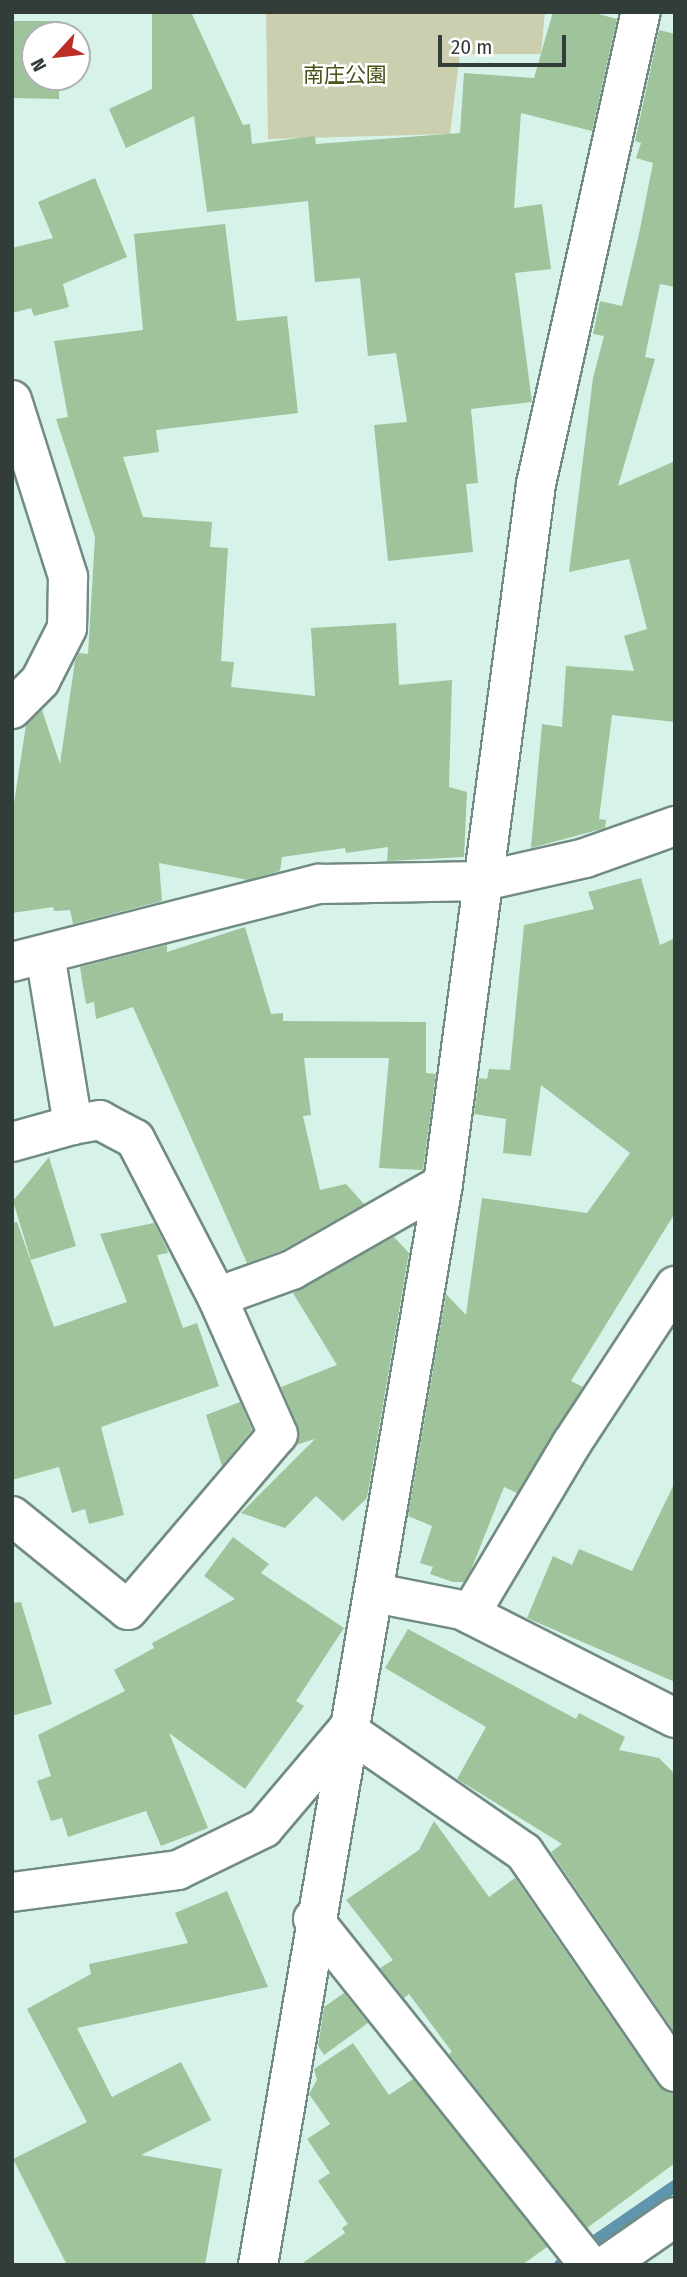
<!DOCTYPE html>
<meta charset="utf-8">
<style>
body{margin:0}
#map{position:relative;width:687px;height:2277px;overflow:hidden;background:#d7f3e9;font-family:"Fira Sans Condensed","Noto Sans JP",sans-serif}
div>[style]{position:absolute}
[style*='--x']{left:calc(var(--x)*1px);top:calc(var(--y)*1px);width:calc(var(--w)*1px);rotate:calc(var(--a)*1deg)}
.green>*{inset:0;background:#cbcfb0}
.stream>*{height:12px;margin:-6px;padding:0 6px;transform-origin:6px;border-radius:6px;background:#5f95ad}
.building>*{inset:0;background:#9fc39b}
.roads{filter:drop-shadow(2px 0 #728c83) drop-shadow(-2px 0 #728c83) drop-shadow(0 2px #728c83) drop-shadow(0 -2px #728c83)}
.minor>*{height:38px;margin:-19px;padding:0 19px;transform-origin:19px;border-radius:19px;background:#fff}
span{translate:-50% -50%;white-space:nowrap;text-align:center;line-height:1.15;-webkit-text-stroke:5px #fff;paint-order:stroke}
.park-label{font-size:21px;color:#4b5018}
.frame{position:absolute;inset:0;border:14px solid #323d39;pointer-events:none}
.north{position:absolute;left:21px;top:21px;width:70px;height:70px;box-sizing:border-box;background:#fff;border:2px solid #adb1b0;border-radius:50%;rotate:243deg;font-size:19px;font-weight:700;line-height:28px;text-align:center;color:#323d39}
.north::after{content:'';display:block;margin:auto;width:24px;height:32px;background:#bb2d25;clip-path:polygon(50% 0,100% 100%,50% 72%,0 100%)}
.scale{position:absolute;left:438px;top:35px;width:128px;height:32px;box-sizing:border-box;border:4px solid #323d39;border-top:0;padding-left:9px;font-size:21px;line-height:24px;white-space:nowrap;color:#323d39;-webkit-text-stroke:5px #fff;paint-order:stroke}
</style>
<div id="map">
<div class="green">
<i style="clip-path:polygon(266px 12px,545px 12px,541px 54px,460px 54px,450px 134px,268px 139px)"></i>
</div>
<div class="stream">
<i style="--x:560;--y:2265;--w:140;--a:-34.5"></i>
</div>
<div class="building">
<i style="clip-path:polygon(152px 12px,191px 12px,243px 125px,250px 124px,252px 144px,315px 136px,316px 144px,460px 133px,464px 73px,534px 78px,553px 12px,591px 12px,617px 19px,592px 131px,521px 113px,514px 208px,542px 204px,551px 269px,515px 273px,532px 402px,471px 409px,478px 483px,466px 484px,473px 552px,388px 561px,374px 425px,407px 422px,396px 353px,368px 356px,360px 278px,315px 282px,308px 201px,207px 212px,194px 116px,126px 148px,109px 109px,152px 89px)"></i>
<i style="clip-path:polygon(12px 21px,60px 21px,60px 35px,35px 35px,35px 77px,59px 77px,59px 99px,12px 98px)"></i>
<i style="clip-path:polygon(659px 30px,675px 34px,675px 287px,660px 284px,645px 357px,655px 359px,618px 486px,675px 461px,675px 722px,612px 715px,599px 819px,606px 820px,605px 828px,531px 848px,542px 724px,562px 727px,566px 666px,634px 671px,624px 636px,647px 629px,629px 559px,569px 572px,593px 378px,604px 336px,593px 334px,600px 301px,622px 306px,639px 234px,653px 163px,636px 158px,641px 143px,635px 141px)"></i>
<i style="clip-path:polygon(95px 178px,127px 257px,63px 284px,69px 307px,34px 316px,31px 308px,12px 313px,12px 248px,53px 238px,38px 202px)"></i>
<i style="clip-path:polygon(225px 224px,237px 321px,287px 316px,298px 413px,156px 430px,159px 452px,123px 457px,143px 517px,212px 522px,210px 547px,228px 548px,221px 661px,234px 662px,231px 687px,315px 696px,311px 628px,396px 623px,399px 685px,452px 680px,449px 787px,467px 792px,464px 857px,387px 861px,388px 847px,346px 853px,345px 848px,282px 857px,280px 871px,248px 880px,159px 863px,162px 901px,73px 924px,70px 910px,54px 911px,53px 907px,12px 913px,12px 816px,26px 725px,42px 710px,60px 764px,75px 661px,79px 653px,88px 654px,95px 537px,56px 419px,68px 417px,54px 341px,143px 330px,134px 234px)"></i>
<i style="clip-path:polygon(641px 878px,660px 945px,675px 938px,675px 1213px,571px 1381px,583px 1387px,517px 1493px,504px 1487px,471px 1570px,464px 1582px,453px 1582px,430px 1574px,433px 1567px,420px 1563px,432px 1526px,408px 1516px,446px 1294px,466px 1315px,482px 1198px,587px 1213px,630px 1153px,541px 1085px,531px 1156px,503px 1153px,506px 1119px,474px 1114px,479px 1078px,487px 1079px,489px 1069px,510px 1070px,524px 925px,594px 909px,588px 892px)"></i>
<i style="clip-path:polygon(245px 927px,271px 1014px,283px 1013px,283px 1021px,426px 1022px,426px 1073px,436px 1074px,423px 1170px,379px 1168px,389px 1058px,304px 1058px,311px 1115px,303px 1116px,320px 1190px,346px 1184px,364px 1204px,283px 1250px,247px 1263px,133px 1007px,96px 1019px,94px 1002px,86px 1004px,80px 967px,167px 945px,167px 952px)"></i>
<i style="clip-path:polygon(49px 1157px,76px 1246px,31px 1260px,13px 1201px)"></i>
<i style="clip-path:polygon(17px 1222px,54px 1327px,127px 1302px,100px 1234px,154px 1223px,167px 1249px,168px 1253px,157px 1255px,183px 1328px,197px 1323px,219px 1386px,101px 1427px,124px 1515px,89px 1524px,85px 1509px,72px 1513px,59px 1467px,12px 1480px,12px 1223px)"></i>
<i style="clip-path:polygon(394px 1237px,409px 1253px,367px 1498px,343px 1521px,316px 1496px,285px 1528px,241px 1513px,315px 1439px,296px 1445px,298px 1426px,281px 1387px,337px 1365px,293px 1293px)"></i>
<i style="clip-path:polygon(240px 1402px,252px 1430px,222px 1466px,206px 1415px)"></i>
<i style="clip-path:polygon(675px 1482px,675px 1682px,527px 1618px,553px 1556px,572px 1565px,579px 1549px,632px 1571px)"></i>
<i style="clip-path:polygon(233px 1537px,269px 1564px,261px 1573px,344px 1628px,296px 1701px,304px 1706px,245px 1789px,169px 1733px,208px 1828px,161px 1846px,146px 1811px,68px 1837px,62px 1818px,51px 1821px,37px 1781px,51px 1776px,38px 1735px,125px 1691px,114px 1670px,154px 1648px,152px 1643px,235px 1599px,204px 1576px)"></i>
<i style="clip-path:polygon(21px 1602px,52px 1704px,12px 1716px,12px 1603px)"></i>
<i style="clip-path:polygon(408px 1629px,576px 1719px,579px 1713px,625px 1737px,619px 1750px,659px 1758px,675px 1774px,675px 2033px,551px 1852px,562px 1844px,457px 1779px,486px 1727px,385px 1668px)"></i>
<i style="clip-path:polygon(434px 1821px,489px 1897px,515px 1878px,657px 2084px,675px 2094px,675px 2163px,587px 2228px,449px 2054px,452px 2052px,409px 1994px,404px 1998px,380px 1968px,393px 1960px,346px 1900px,419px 1850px)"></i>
<i style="clip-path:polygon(227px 1891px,268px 1987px,77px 2028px,112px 2097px,181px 2062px,211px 2120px,141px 2155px,222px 2169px,205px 2265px,67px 2265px,13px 2159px,87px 2122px,27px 2009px,91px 1974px,89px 1964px,188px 1943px,175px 1913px)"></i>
<i style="clip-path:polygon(344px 1993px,368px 2023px,324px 2055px,318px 2046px,324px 2007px)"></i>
<i style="clip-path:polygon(353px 2043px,389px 2095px,413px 2079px,547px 2247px,522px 2265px,300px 2265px,345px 2233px,342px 2228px,348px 2224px,318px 2181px,330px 2173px,307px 2139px,330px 2124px,309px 2094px,317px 2080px,314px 2069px)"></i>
</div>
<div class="roads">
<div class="minor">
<i style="--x:12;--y:400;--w:186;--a:72.4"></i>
<i style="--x:68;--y:577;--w:51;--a:91.1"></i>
<i style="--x:67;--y:628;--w:59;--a:117"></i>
<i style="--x:40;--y:681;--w:40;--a:135"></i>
<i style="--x:12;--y:962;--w:317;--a:-14.3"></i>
<i style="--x:319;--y:884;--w:165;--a:-1"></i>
<i style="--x:484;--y:881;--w:104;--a:-12.8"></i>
<i style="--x:585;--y:858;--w:96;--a:-19.6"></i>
<i style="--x:12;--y:1142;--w:63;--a:-15.6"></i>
<i style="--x:73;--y:1125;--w:173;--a:-99.3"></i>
<i style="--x:217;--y:1297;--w:80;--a:-19.8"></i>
<i style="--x:292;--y:1270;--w:174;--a:-29.7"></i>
<i style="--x:12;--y:1516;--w:149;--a:39"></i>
<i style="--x:128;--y:1610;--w:231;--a:-49.6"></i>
<i style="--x:278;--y:1434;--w:150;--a:-114"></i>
<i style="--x:217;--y:1297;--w:178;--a:-117.4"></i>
<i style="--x:135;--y:1139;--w:40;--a:-152"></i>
<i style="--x:100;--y:1120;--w:27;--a:170"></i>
<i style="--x:375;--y:1593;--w:89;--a:11.1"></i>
<i style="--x:462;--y:1610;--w:239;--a:26.9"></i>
<i style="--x:470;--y:1614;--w:199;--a:-59.2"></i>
<i style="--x:572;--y:1443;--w:188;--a:-56.7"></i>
<i style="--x:12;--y:1892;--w:167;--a:-7.5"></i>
<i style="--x:178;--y:1870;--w:96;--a:-26"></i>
<i style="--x:264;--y:1828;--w:128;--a:-49.7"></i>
<i style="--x:347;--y:1730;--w:215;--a:34.6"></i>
<i style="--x:524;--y:1852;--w:267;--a:55.5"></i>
<i style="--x:313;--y:1919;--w:443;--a:51.4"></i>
<i style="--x:258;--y:2265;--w:1097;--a:-80.29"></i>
<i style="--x:443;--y:1184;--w:706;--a:-82.43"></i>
<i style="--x:536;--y:484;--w:484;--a:-77.5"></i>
<i style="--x:606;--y:2265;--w:84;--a:-34.8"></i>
</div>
</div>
<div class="park-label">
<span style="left:345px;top:75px">南庄公園</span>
</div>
<div class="frame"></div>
<div class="north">N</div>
<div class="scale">20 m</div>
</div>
